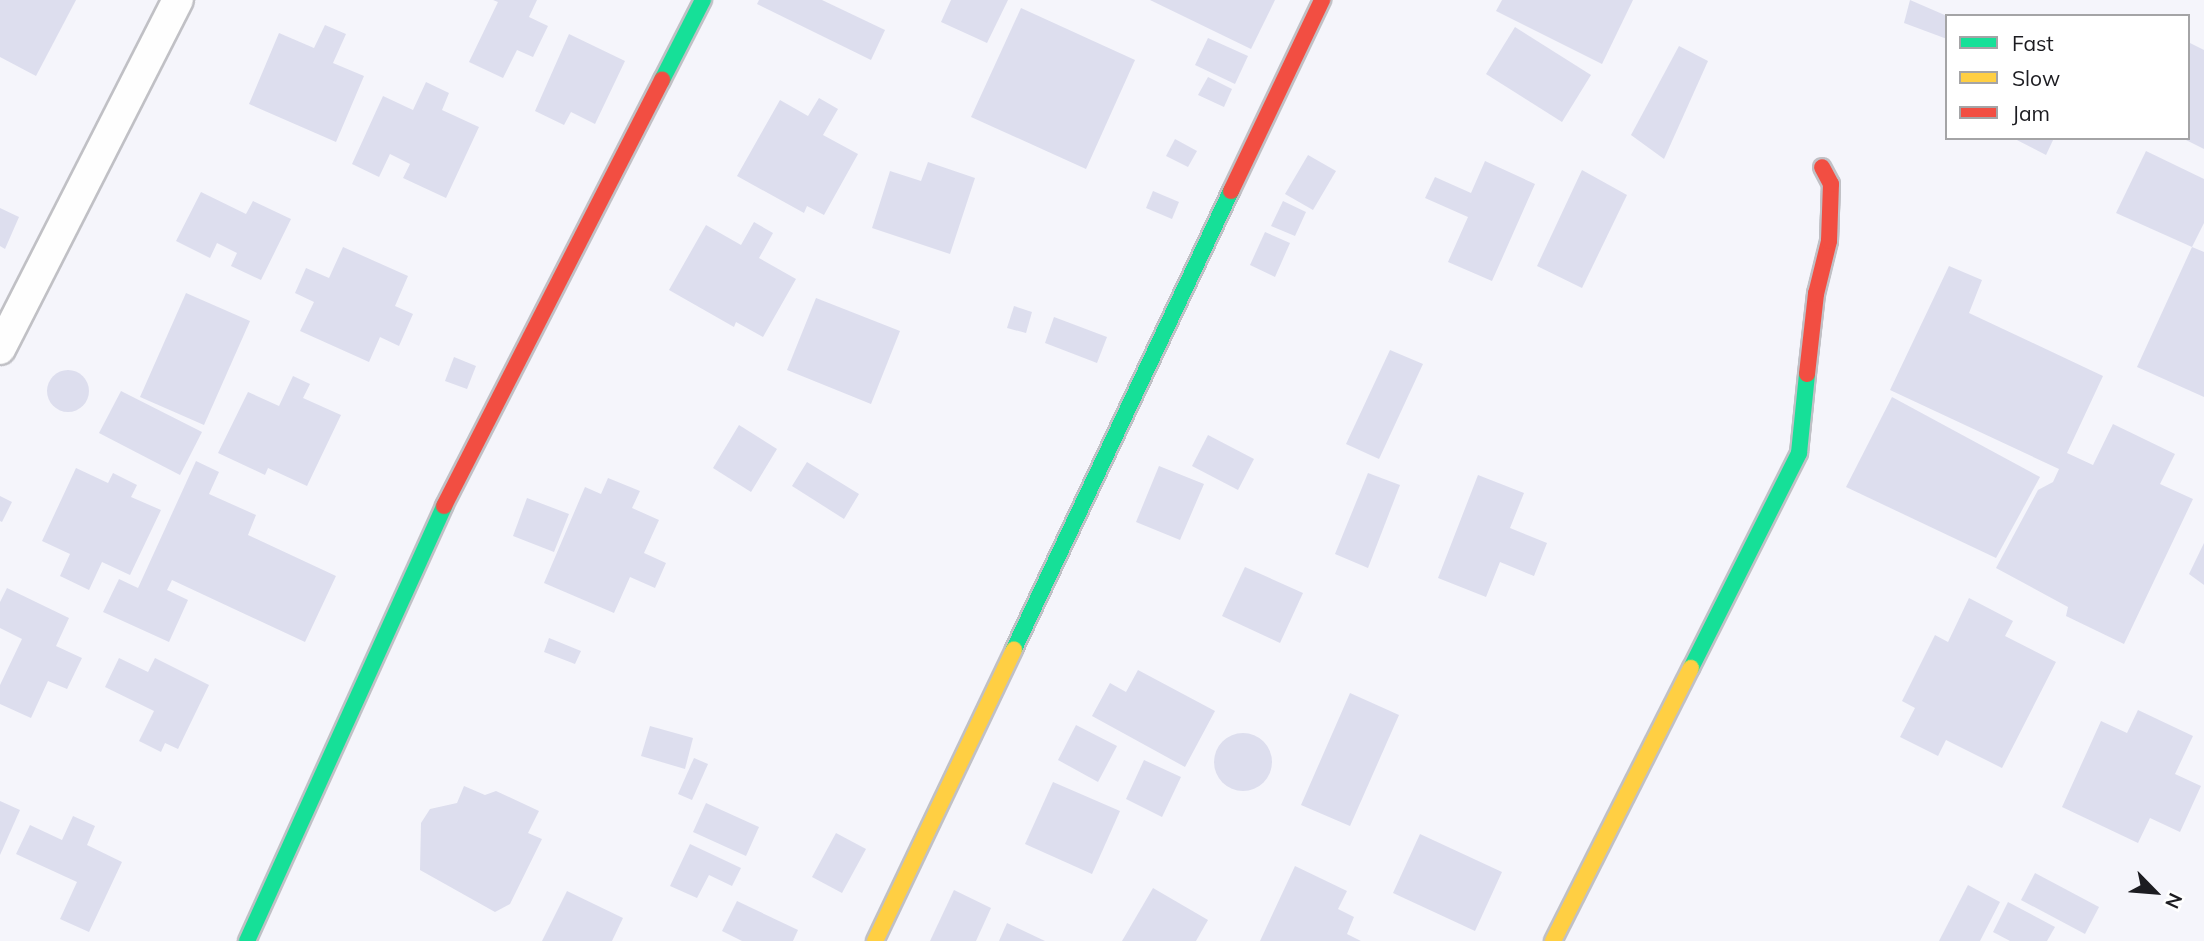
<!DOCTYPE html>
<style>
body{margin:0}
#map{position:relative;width:2204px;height:941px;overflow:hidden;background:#f5f5fb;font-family:Mulish,sans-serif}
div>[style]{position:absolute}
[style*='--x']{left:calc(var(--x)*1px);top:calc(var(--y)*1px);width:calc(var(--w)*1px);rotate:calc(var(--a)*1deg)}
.building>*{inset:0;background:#dddeee}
.round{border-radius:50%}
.roads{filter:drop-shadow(2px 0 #c0c0c5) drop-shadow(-2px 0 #c0c0c5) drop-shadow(0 2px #c0c0c5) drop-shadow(0 -2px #c0c0c5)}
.street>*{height:30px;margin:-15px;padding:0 15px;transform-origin:15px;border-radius:15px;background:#fefefe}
.fast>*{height:16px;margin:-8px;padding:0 8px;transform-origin:8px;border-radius:8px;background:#16e098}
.slow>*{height:16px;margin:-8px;padding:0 8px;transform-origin:8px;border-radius:8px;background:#ffcf43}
.jam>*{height:16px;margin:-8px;padding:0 8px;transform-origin:8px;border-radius:8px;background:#f24e42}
span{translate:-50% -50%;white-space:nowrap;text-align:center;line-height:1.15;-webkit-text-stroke:5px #fff;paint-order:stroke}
.legend{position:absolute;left:1945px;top:14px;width:245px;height:126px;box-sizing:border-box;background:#fff;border:2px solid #a4a4a6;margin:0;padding:9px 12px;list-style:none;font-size:21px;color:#1c1c21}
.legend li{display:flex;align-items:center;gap:14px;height:35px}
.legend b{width:35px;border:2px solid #a4a4a6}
.north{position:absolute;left:2120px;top:857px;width:70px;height:70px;-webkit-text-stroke:5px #fff;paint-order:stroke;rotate:115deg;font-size:19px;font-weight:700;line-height:28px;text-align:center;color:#1c1c21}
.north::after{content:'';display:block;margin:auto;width:24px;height:32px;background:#1c1c21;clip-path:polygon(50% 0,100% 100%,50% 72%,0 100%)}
</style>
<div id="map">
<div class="building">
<i style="clip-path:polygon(0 0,76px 0,36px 76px,0 57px)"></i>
<i style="clip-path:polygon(493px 0,537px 0,529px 17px,548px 26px,533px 57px,517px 50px,503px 78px,469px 62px,498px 2px)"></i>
<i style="clip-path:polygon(759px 0,822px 0,885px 30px,871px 60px,757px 4px)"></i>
<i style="clip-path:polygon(951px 0,1008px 0,987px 43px,941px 22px)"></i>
<i style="clip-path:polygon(1150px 0,1275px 0,1251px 49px)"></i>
<i style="clip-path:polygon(1502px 0,1633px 0,1602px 64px,1496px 11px)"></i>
<i style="clip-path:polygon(1910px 0,1947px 16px,1947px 39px,1904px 23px)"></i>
<i style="clip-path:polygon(1021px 8px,1135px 60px,1086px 169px,971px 117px)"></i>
<i style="clip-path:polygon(325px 25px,346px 34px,333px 63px,364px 76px,336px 142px,249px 104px,279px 33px,314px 48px)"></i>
<i style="clip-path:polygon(1515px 27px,1591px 75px,1562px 122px,1486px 74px)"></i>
<i style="clip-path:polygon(569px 34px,625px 61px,595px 124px,571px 112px,564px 125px,535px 111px)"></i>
<i style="clip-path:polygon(1208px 38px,1248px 56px,1235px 84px,1195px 65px)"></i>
<i style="clip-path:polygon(2188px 42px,2204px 50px,2204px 149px,2182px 138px,2188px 138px)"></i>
<i style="clip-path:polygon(1679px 46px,1708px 61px,1664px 159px,1631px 135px)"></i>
<i style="clip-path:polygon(1208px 77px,1232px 89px,1224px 107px,1198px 95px)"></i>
<i style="clip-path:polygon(426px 82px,449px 93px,442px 110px,479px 127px,446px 198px,403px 178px,410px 164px,390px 154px,379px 177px,352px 164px,383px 96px,413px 110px)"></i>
<i style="clip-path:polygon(819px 98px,838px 109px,823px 135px,858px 154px,824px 215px,807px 206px,804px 213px,737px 176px,780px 100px,808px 116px)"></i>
<i style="clip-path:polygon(2013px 138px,2054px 138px,2046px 155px)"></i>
<i style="clip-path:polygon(1175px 139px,1197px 151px,1188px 167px,1166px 156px)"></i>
<i style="clip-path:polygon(2146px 151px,2204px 179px,2204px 223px,2192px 247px,2116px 213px)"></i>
<i style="clip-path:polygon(1308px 155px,1336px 171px,1313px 210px,1285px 194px)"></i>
<i style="clip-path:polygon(1485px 161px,1535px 184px,1492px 281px,1448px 262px,1468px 217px,1425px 198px,1435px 177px,1471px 193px)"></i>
<i style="clip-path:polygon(928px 162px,975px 178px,950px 254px,872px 228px,890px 171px,921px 181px)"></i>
<i style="clip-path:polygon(1582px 170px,1627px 195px,1582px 288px,1537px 266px)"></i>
<i style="clip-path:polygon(1153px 191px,1179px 202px,1172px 219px,1146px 208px)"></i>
<i style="clip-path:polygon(201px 192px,246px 214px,253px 201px,291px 219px,261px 280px,231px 266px,237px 253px,217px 243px,210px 258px,176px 241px)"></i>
<i style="clip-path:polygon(1283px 201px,1306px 212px,1295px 236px,1271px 226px)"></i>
<i style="clip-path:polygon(0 208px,19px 217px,5px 249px,0 246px)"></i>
<i style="clip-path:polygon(754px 222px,773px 233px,759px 258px,796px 279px,763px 337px,736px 322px,734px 327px,669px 290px,706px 225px,741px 245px)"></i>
<i style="clip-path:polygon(1265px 232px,1290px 243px,1275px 277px,1250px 265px)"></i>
<i style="clip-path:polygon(343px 247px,408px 276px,395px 306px,413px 314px,399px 346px,380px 337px,369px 362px,300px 331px,314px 302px,295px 293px,306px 268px,329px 278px)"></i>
<i style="clip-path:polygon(2192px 247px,2204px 252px,2204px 397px,2137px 367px)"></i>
<i style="clip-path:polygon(1949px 266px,1982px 280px,1969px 313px,2103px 376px,2067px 453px,2093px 465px,2113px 424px,2175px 454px,2160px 484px,2193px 499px,2124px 644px,2066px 616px,2068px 607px,1996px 568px,2038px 490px,2053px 482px,2059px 469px,1890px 390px)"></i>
<i style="clip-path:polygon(186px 293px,250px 321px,204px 425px,140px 397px)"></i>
<i style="clip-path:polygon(816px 298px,900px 331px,871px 404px,787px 370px)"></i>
<i style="clip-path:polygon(1014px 306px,1032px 312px,1026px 333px,1007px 328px)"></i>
<i style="clip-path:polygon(1054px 317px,1107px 337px,1097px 363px,1045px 343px)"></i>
<i style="clip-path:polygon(1390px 350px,1423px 364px,1379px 459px,1346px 444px)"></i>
<i style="clip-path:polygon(454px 357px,476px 366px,467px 389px,445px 381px)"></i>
<i class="round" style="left:47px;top:370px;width:42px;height:42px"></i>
<i style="clip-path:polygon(293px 376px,310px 384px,303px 398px,341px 415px,307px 486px,268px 468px,265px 475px,218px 453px,248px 392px,279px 406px)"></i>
<i style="clip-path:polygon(121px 391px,202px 432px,180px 475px,99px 433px)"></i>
<i style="clip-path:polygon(1892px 397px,2040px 477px,1996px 558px,1846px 487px)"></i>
<i style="clip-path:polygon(739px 425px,777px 449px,751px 492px,713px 468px)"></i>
<i style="clip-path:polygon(1208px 435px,1254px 459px,1238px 490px,1192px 466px)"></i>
<i style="clip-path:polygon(196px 461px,219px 472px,209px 494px,256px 515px,248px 535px,336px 576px,305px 642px,172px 580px,167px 590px,188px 600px,169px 642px,103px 612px,119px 579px,138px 588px)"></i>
<i style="clip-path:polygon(807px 462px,859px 494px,844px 519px,792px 486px)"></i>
<i style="clip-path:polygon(1159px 466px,1204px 484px,1180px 540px,1136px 522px)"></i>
<i style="clip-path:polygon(76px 468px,108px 483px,113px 473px,137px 485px,131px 497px,161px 510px,130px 575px,102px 562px,89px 590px,60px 576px,70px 554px,42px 541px)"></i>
<i style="clip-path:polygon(1368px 473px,1400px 485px,1368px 568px,1335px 554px)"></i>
<i style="clip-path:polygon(1478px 475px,1524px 493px,1510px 528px,1547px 543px,1534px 576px,1500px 562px,1486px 597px,1438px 578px)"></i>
<i style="clip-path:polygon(608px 478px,640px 491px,632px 508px,659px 520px,644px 553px,666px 563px,655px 588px,630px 577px,614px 613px,544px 583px,585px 487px,601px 494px)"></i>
<i style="clip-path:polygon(0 496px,12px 502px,2px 522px,0 521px)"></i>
<i style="clip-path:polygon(527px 498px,569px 514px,554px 552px,513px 536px)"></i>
<i style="clip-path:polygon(2204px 543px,2204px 585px,2189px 574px)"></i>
<i style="clip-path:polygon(1245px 567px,1303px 593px,1280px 643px,1222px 616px)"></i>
<i style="clip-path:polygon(7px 588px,69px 618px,56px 646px,82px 658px,67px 689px,48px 681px,31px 718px,0 704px,0 685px,22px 639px,0 628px,0 602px)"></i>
<i style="clip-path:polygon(1969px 598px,2013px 621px,2005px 636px,2056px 662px,2002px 768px,1946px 740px,1938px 756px,1900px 737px,1915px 708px,1902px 701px,1935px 635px,1948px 642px)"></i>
<i style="clip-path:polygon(549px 638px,581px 651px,575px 664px,544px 652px)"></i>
<i style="clip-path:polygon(119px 658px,148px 672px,155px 658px,209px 685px,178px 749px,165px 743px,161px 752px,139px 741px,154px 711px,105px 687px)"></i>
<i style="clip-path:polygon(1138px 670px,1215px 711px,1185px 767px,1092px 716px,1110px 683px,1126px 692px)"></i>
<i style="clip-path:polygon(1350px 693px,1399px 715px,1350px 826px,1301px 805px)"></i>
<i style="clip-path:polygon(2138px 710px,2193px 736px,2175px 774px,2201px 786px,2180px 832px,2150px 818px,2138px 843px,2062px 807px,2101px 721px,2127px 733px)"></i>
<i style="clip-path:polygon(1076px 725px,1117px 746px,1098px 782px,1058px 760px)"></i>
<i style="clip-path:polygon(650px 726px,693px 738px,685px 769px,641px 756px)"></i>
<i class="round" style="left:1214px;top:733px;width:58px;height:58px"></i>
<i style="clip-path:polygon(694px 758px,708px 764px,692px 800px,678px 794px)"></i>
<i style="clip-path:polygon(1144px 760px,1181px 777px,1162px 817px,1126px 799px)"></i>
<i style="clip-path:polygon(1053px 782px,1120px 811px,1092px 874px,1025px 844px)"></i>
<i style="clip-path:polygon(464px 786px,485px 795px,496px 791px,539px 811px,528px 833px,542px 839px,510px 904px,495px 912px,420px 870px,421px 823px,430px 809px,457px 803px)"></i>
<i style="clip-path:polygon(0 801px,20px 810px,0 855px)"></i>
<i style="clip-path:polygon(706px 803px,759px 827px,746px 856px,693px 832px)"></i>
<i style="clip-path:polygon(73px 816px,95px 826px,87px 845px,122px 862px,89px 932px,60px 919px,77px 882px,16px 854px,30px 825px,62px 840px)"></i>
<i style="clip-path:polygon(836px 833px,866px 849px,842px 893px,812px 877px)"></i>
<i style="clip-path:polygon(1420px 834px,1502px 872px,1475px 931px,1393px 893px)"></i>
<i style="clip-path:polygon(690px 844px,741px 868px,732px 886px,709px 875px,697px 898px,670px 886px)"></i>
<i style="clip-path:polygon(1295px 866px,1347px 891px,1338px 909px,1354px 917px,1347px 934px,1361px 941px,1260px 941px)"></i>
<i style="clip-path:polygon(2035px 873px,2099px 907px,2085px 934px,2021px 900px)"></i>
<i style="clip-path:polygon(1968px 885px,2000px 902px,1980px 941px,1939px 941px)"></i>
<i style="clip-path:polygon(1153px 888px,1208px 920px,1196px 941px,1122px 941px)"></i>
<i style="clip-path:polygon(954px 890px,991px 908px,976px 941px,930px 941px)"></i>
<i style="clip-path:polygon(567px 891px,623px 918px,612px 941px,542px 941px)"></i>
<i style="clip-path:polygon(737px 901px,798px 930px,793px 941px,742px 941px,722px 931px)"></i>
<i style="clip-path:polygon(2008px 902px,2055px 927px,2047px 941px,2010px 941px,1993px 932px)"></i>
<i style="clip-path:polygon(1007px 923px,1045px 941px,999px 941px)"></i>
</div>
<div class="roads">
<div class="street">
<i style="--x:0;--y:349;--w:392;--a:-63"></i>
</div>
<div class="fast">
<i style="--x:662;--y:80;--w:90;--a:-62.9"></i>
<i style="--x:1014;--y:649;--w:507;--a:-64.65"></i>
<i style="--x:1691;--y:668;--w:241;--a:-63.3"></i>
<i style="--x:1799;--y:453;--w:79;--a:-84.2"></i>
<i style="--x:247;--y:941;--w:478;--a:-65.6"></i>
</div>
<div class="slow">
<i style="--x:875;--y:941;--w:323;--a:-64.5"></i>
<i style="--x:1553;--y:941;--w:306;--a:-63.2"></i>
</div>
<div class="jam">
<i style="--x:1231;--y:191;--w:212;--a:-64.5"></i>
<i style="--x:1807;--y:374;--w:81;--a:-83.6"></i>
<i style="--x:1816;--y:294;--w:55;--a:-76.2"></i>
<i style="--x:1829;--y:241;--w:57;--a:-88"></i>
<i style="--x:1831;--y:184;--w:19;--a:-118"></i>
<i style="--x:444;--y:506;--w:479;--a:-62.9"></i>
</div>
</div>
<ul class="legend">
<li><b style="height:9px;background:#16e098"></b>Fast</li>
<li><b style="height:9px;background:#ffcf43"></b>Slow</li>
<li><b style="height:9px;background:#f24e42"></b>Jam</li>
</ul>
<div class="north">N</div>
</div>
